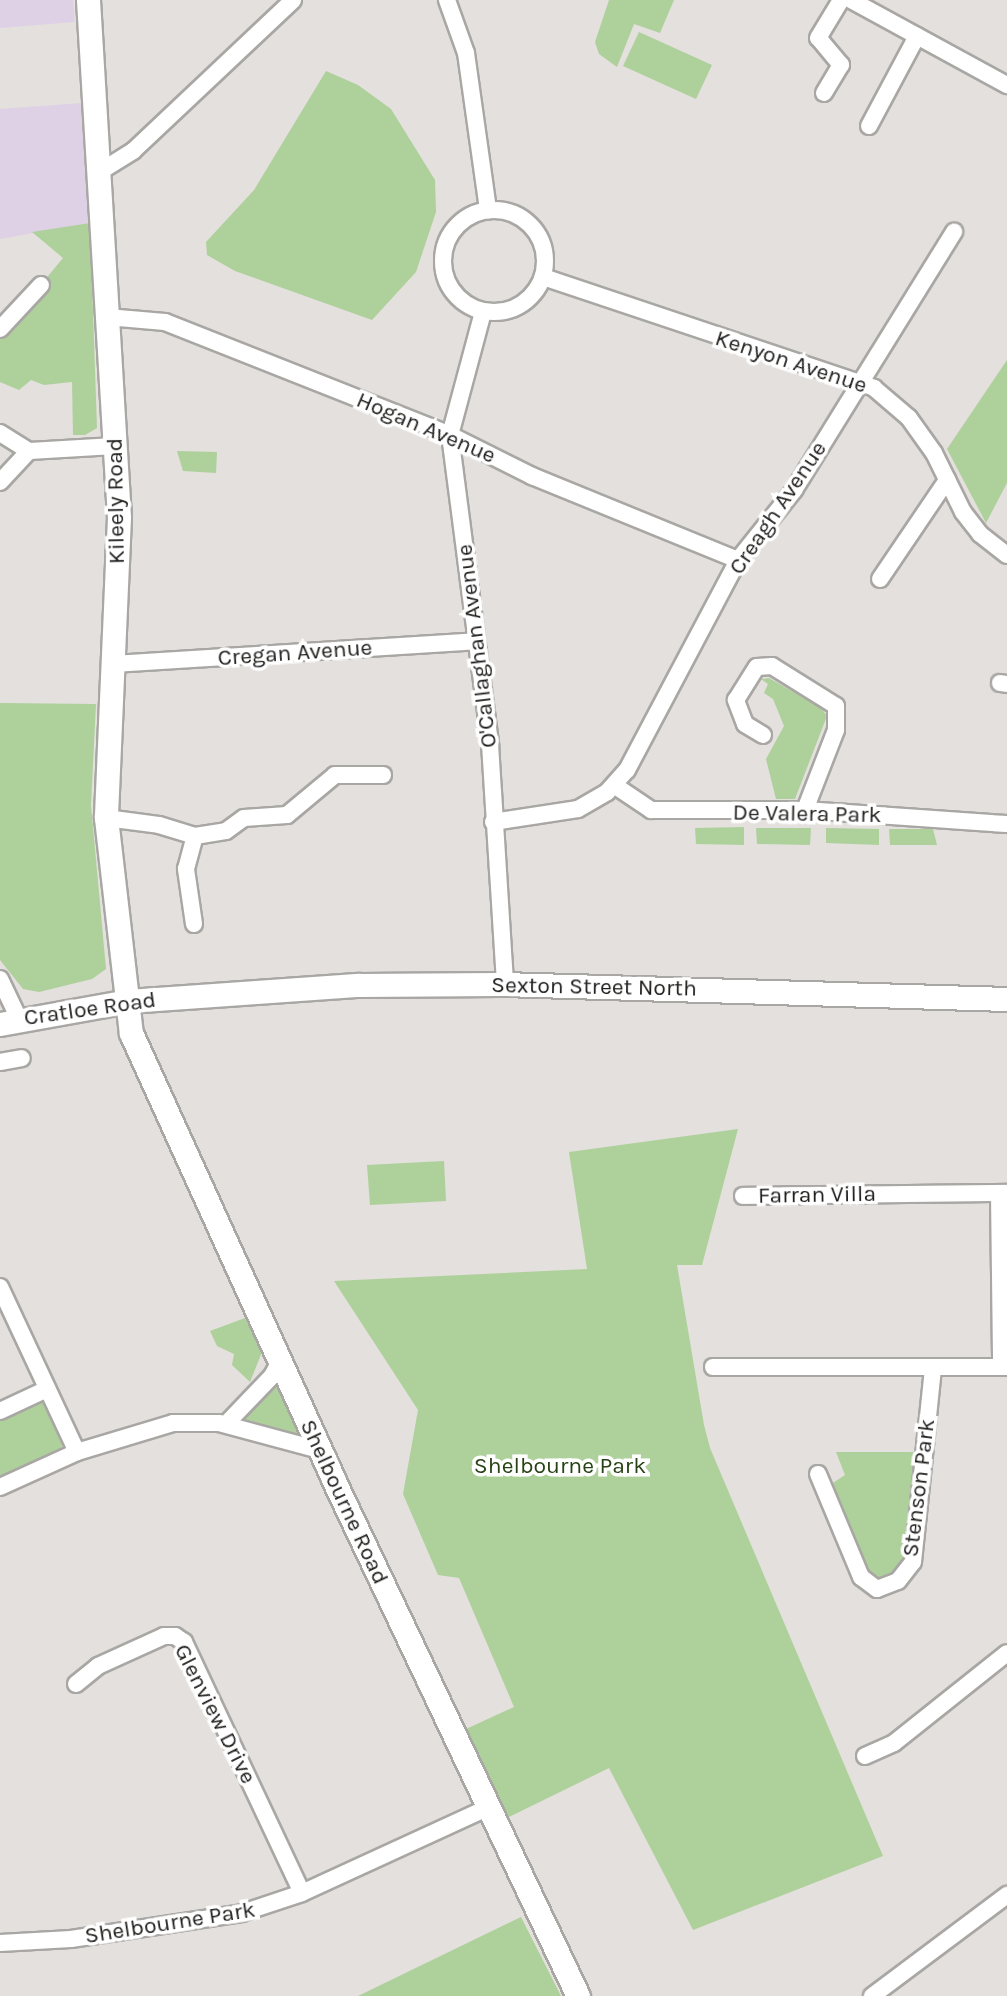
<!DOCTYPE html>
<style>
body{margin:0}
#map{position:relative;width:1007px;height:1996px;overflow:hidden;background:#e3e0dd;font-family:Karla,sans-serif}
div>[style]{position:absolute}
[style*='--x']{left:calc(var(--x)*1px);top:calc(var(--y)*1px);width:calc(var(--w)*1px);rotate:calc(var(--a)*1deg)}
.commercial>*{inset:0;background:#ded1e5}
.green>*{inset:0;background:#aed09b}
.roads{filter:drop-shadow(2px 0 #a9a7a4) drop-shadow(-2px 0 #a9a7a4) drop-shadow(0 2px #a9a7a4) drop-shadow(0 -2px #a9a7a4)}
.minor>*{height:16px;margin:-8px;padding:0 8px;transform-origin:8px;border-radius:8px;background:#fff}
.minor>.ring{margin:-8px;padding:0;box-sizing:content-box;background:none;border:16px solid #fff;border-radius:50%}
.secondary>*{height:23px;margin:-11.5px;padding:0 11.5px;transform-origin:11.5px;border-radius:11.5px;background:#fff}
span{translate:-50% -50%;white-space:nowrap;text-align:center;line-height:1.15;-webkit-text-stroke:7px #fff;paint-order:stroke}
.street-label{font-size:23px;color:#1e1d1c}
.park-label{font-size:23px;color:#274214}
</style>
<div id="map">
<div class="commercial">
<i style="clip-path:polygon(0 0,73px 0,75px 22px,0 28px)"></i>
<i style="clip-path:polygon(82px 103px,90px 223px,0 239px,0 109px)"></i>
</div>
<div class="green">
<i style="clip-path:polygon(609px 0,674px 0,660px 33px,634px 24px,617px 67px,599px 54px,595px 42px)"></i>
<i style="clip-path:polygon(639px 32px,712px 65px,696px 99px,623px 66px)"></i>
<i style="clip-path:polygon(326px 71px,358px 85px,391px 109px,435px 180px,436px 212px,416px 272px,372px 320px,235px 271px,207px 255px,206px 242px,254px 190px)"></i>
<i style="clip-path:polygon(90px 223px,97px 428px,85px 435px,73px 435px,72px 382px,44px 385px,31px 380px,19px 390px,0 382px,0 334px,63px 258px,32px 232px)"></i>
<i style="clip-path:polygon(1007px 360px,1007px 483px,986px 523px,947px 449px)"></i>
<i style="clip-path:polygon(177px 451px,217px 452px,216px 473px,183px 471px)"></i>
<i style="clip-path:polygon(769px 678px,821px 708px,827px 716px,795px 799px,776px 799px,766px 759px,784px 726px,773px 699px,764px 693px,768px 684px,761px 679px)"></i>
<i style="clip-path:polygon(0 703px,96px 704px,91px 805px,106px 969px,92px 979px,39px 992px,23px 989px,0 960px)"></i>
<i style="clip-path:polygon(744px 827px,744px 845px,696px 844px,695px 828px)"></i>
<i style="clip-path:polygon(756px 828px,811px 828px,810px 845px,757px 844px)"></i>
<i style="clip-path:polygon(826px 828px,879px 829px,879px 845px,826px 843px)"></i>
<i style="clip-path:polygon(889px 829px,933px 829px,937px 845px,890px 845px)"></i>
<i style="clip-path:polygon(738px 1129px,702px 1265px,677px 1265px,704px 1425px,710px 1448px,883px 1856px,693px 1930px,609px 1768px,507px 1818px,466px 1729px,514px 1707px,459px 1578px,438px 1575px,403px 1494px,418px 1410px,334px 1281px,587px 1269px,569px 1152px)"></i>
<i style="clip-path:polygon(444px 1161px,446px 1201px,370px 1205px,367px 1165px)"></i>
<i style="clip-path:polygon(245px 1318px,262px 1352px,250px 1382px,232px 1365px,234px 1354px,217px 1346px,210px 1331px)"></i>
<i style="clip-path:polygon(276px 1384px,298px 1434px,247px 1425px,240px 1417px)"></i>
<i style="clip-path:polygon(38px 1401px,49px 1406px,63px 1438px,61px 1451px,0 1479px,0 1416px)"></i>
<i style="clip-path:polygon(836px 1452px,916px 1452px,905px 1555px,891px 1577px,879px 1580px,868px 1572px,834px 1489px,833px 1483px,845px 1475px)"></i>
<i style="clip-path:polygon(521px 1917px,561px 1996px,358px 1996px)"></i>
</div>
<div class="roads">
<div class="minor">
<i style="--x:447;--y:0;--w:56;--a:70.3"></i>
<i style="--x:466;--y:53;--w:159;--a:82"></i>
<i style="--x:851;--y:0;--w:178;--a:28.6"></i>
<i style="--x:824;--y:93;--w:33;--a:-59"></i>
<i style="--x:841;--y:65;--w:35;--a:-130"></i>
<i style="--x:818;--y:38;--w:44;--a:-58.8"></i>
<i style="--x:869;--y:126;--w:102;--a:-61.9"></i>
<i style="--x:101;--y:171;--w:38;--a:-32"></i>
<i style="--x:133;--y:151;--w:220;--a:-43.3"></i>
<i class="ring" style="left:443px;top:210px;width:86px;height:86px"></i>
<i style="--x:543;--y:277;--w:349;--a:18.5"></i>
<i style="--x:874;--y:388;--w:46;--a:40.6"></i>
<i style="--x:909;--y:418;--w:43;--a:54.5"></i>
<i style="--x:934;--y:453;--w:66;--a:63.8"></i>
<i style="--x:963;--y:512;--w:28;--a:52"></i>
<i style="--x:980;--y:534;--w:34;--a:38"></i>
<i style="--x:483;--y:312;--w:127;--a:105"></i>
<i style="--x:450;--y:435;--w:312;--a:82.6"></i>
<i style="--x:490;--y:744;--w:240;--a:86.4"></i>
<i style="--x:107;--y:317;--w:58;--a:4.9"></i>
<i style="--x:165;--y:322;--w:307;--a:21.6"></i>
<i style="--x:450;--y:435;--w:92;--a:26.6"></i>
<i style="--x:532;--y:476;--w:222;--a:22.2"></i>
<i style="--x:0;--y:329;--w:60;--a:-47"></i>
<i style="--x:0;--y:433;--w:34;--a:32"></i>
<i style="--x:0;--y:482;--w:42;--a:-46.9"></i>
<i style="--x:29;--y:451;--w:86;--a:-3.3"></i>
<i style="--x:880;--y:579;--w:120;--a:-55.9"></i>
<i style="--x:113;--y:664;--w:364;--a:-3.6"></i>
<i style="--x:1000;--y:683;--w:7;--a:8"></i>
<i style="--x:763;--y:735;--w:21;--a:-149"></i>
<i style="--x:745;--y:724;--w:26;--a:-111"></i>
<i style="--x:736;--y:700;--w:39;--a:-58"></i>
<i style="--x:757;--y:667;--w:15;--a:-4"></i>
<i style="--x:772;--y:666;--w:75;--a:32"></i>
<i style="--x:836;--y:706;--w:24;--a:90"></i>
<i style="--x:836;--y:730;--w:86;--a:111.2"></i>
<i style="--x:614;--y:785;--w:45;--a:34"></i>
<i style="--x:651;--y:810;--w:154;--a:0"></i>
<i style="--x:805;--y:810;--w:202;--a:4"></i>
<i style="--x:106;--y:818;--w:53;--a:7.5"></i>
<i style="--x:159;--y:825;--w:38;--a:17"></i>
<i style="--x:195;--y:836;--w:31;--a:-9"></i>
<i style="--x:226;--y:831;--w:22;--a:-36"></i>
<i style="--x:244;--y:818;--w:43;--a:-4"></i>
<i style="--x:287;--y:815;--w:62;--a:-39.8"></i>
<i style="--x:335;--y:775;--w:48;--a:0"></i>
<i style="--x:493;--y:822;--w:86;--a:-8.7"></i>
<i style="--x:578;--y:809;--w:34;--a:-30"></i>
<i style="--x:607;--y:792;--w:30;--a:-48"></i>
<i style="--x:627;--y:770;--w:238;--a:-62.1"></i>
<i style="--x:738;--y:560;--w:90;--a:-51.3"></i>
<i style="--x:794;--y:490;--w:304;--a:-58.2"></i>
<i style="--x:194;--y:924;--w:56;--a:-98.3"></i>
<i style="--x:186;--y:869;--w:34;--a:-75"></i>
<i style="--x:0;--y:979;--w:44;--a:64.6"></i>
<i style="--x:0;--y:1062;--w:22;--a:-10"></i>
<i style="--x:999;--y:1193;--w:174;--a:89.3"></i>
<i style="--x:743;--y:1196;--w:264;--a:-0.7"></i>
<i style="--x:0;--y:1287;--w:182;--a:65"></i>
<i style="--x:713;--y:1367;--w:294;--a:0"></i>
<i style="--x:0;--y:1411;--w:52;--a:-25.1"></i>
<i style="--x:226;--y:1424;--w:66;--a:-46.2"></i>
<i style="--x:272;--y:1376;--w:17;--a:-62"></i>
<i style="--x:818;--y:1474;--w:112;--a:67.3"></i>
<i style="--x:861;--y:1577;--w:20;--a:37"></i>
<i style="--x:877;--y:1589;--w:22;--a:-21"></i>
<i style="--x:898;--y:1581;--w:24;--a:-52"></i>
<i style="--x:913;--y:1562;--w:196;--a:-84.1"></i>
<i style="--x:0;--y:1487;--w:85;--a:-24.4"></i>
<i style="--x:77;--y:1452;--w:100;--a:-16.8"></i>
<i style="--x:173;--y:1423;--w:46;--a:0"></i>
<i style="--x:219;--y:1423;--w:105;--a:15"></i>
<i style="--x:76;--y:1684;--w:28;--a:-39"></i>
<i style="--x:98;--y:1666;--w:72;--a:-24.4"></i>
<i style="--x:164;--y:1636;--w:11;--a:0"></i>
<i style="--x:175;--y:1636;--w:11;--a:34"></i>
<i style="--x:184;--y:1642;--w:277;--a:64.8"></i>
<i style="--x:865;--y:1756;--w:32;--a:-24"></i>
<i style="--x:894;--y:1743;--w:144;--a:-38.5"></i>
<i style="--x:0;--y:1943;--w:71;--a:-3.2"></i>
<i style="--x:71;--y:1939;--w:173;--a:-8.6"></i>
<i style="--x:242;--y:1913;--w:63;--a:-18.4"></i>
<i style="--x:302;--y:1893;--w:204;--a:-24.7"></i>
<i style="--x:872;--y:1996;--w:169;--a:-36.8"></i>
</div>
<div class="secondary">
<i style="--x:88;--y:0;--w:518;--a:86.57"></i>
<i style="--x:119;--y:517;--w:301;--a:92.5"></i>
<i style="--x:106;--y:818;--w:216;--a:83.4"></i>
<i style="--x:131;--y:1033;--w:490;--a:65.6"></i>
<i style="--x:333;--y:1479;--w:572;--a:64.64"></i>
<i style="--x:0;--y:1024;--w:130;--a:-10.2"></i>
<i style="--x:128;--y:1001;--w:232;--a:-4"></i>
<i style="--x:359;--y:985;--w:143;--a:-0.4"></i>
<i style="--x:502;--y:984;--w:505;--a:1.7"></i>
</div>
</div>
<div class="street-label">
<span style="left:791px;top:362px;rotate:18deg">Kenyon Avenue</span>
<span style="left:426px;top:428px;rotate:23deg">Hogan Avenue</span>
<span style="left:116px;top:501px;rotate:-91deg">Kileely Road</span>
<span style="left:778px;top:508px;rotate:-56deg">Creagh Avenue</span>
<span style="left:477px;top:646px;rotate:-97deg">O'Callaghan Avenue</span>
<span style="left:295px;top:653px;rotate:-4deg">Cregan Avenue</span>
<span style="left:807px;top:814px;rotate:1deg">De Valera Park</span>
<span style="left:594px;top:987px;rotate:1deg">Sexton Street North</span>
<span style="left:90px;top:1009px;rotate:-8deg">Cratloe Road</span>
<span style="left:817px;top:1195px;rotate:-1deg">Farran Villa</span>
<span style="left:919px;top:1488px;rotate:-83deg">Stenson Park</span>
<span style="left:344px;top:1502px;rotate:65deg">Shelbourne Road</span>
<span style="left:215px;top:1714px;rotate:63deg">Glenview Drive</span>
<span style="left:170px;top:1923px;rotate:-9deg">Shelbourne Park</span>
</div>
<div class="park-label">
<span style="left:560px;top:1466px">Shelbourne Park</span>
</div>
</div>
